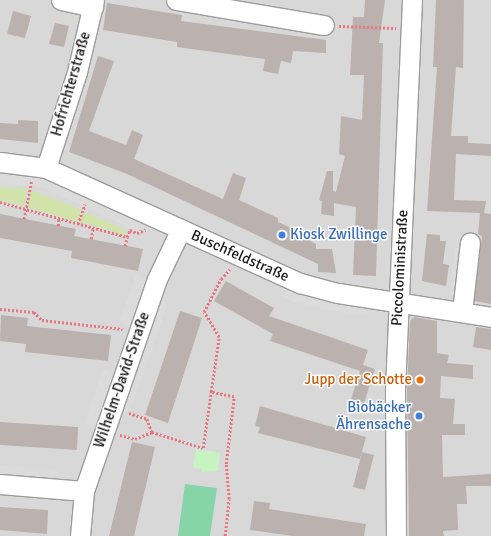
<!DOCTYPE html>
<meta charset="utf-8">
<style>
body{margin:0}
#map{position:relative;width:491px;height:536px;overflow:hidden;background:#ece6e1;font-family:Signika,sans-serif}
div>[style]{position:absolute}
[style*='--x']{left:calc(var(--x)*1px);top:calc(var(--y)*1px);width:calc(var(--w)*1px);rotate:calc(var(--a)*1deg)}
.residential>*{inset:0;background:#d9d8d8}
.grass>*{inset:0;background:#d1e2ab}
.park>*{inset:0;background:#c7f3c1}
.pitch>*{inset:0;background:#86d4a7}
.parking>*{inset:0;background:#dbdbdb}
.building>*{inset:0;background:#bbb1af}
.path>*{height:2.5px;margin-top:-1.25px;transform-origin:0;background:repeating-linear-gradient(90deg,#eb737e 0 2px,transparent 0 4px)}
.roads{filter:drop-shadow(1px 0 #9c9c9c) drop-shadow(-1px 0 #9c9c9c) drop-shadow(0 1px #9c9c9c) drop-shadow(0 -1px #9c9c9c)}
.minor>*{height:19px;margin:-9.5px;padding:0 9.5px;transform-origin:9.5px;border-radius:9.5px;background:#fff}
.dots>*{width:11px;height:11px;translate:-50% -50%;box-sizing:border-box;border:2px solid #fff;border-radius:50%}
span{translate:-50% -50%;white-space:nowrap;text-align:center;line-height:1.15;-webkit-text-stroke:3px #fff;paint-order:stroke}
.street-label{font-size:15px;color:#1b1b1b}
.shop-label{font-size:15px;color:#366cbe}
.left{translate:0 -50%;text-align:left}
.right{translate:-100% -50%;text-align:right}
.food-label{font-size:15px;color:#c56008}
</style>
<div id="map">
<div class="residential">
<i style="clip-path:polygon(0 0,491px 0,491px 536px,0 536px)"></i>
</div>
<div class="grass">
<i style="clip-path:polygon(0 187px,27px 189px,24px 206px,0 200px)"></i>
<i style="clip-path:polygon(31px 190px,81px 210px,77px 222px,27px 207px)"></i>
<i style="clip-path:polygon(83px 211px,127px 231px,125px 235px,80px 222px)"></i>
</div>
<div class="park">
<i style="clip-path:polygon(196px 449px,220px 453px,218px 471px,202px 472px,202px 469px,193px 468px)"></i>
</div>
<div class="pitch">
<i style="clip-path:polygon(185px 484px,217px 488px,210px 536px,178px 536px)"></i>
</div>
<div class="parking">
<i style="clip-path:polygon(0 171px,39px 175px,152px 225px,137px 231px,44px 188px,0 183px)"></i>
<i style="clip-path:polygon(457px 236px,467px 237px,460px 297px,450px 296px)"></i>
<i style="clip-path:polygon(136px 275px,147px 279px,130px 326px,119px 322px)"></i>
<i style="clip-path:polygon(278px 283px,366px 306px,367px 313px,352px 315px,294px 302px,285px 298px)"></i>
<i style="clip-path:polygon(164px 301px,167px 306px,130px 411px,116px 417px,158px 304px)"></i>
<i style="clip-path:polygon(103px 369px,114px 373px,95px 427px,84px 424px)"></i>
<i style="clip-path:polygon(0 466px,54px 469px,65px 481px,0 477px)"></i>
</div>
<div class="building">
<i style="clip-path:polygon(365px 0,385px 0,379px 43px,383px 43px,376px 276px,353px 275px,356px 207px,334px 203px,334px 216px,321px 214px,322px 201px,319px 200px,327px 171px,333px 171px,333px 191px,336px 192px,345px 156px,339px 154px,341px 116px,362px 120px,364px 75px,350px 75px,353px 17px,364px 17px)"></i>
<i style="clip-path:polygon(436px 0,464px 0,463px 68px,456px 67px,451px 136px,468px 136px,468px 143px,491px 144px,491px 156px,456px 154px,454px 200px,486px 201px,484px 213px,491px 214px,491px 304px,474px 301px,482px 236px,478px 234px,480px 213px,427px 211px,437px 67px,433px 67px)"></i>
<i style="clip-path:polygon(107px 3px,182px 15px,181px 21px,326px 40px,326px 53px,293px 51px,291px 63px,281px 61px,278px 74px,263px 71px,265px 59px,177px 47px,177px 42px,103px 30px)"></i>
<i style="clip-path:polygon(13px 11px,31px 16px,25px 38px,7px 34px)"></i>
<i style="clip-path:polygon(55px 23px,69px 26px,64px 47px,49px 44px)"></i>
<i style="clip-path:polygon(98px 56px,114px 61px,89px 131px,126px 145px,132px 130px,143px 135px,134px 159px,223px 199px,233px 173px,246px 178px,239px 200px,278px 218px,278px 222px,296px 230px,295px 233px,316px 244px,316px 249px,332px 249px,336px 273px,318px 272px,318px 264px,127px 174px,69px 152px)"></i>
<i style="clip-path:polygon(18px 120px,38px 121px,38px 143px,0 139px,0 123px,18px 124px)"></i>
<i style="clip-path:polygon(0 214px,76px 229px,74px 236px,143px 249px,138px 271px,71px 258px,72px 251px,0 238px)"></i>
<i style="clip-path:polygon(427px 234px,440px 235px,440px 241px,446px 241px,443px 264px,449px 265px,446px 286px,422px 281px)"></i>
<i style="clip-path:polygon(226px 281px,274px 308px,269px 316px,368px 350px,363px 365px,375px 369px,364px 403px,351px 399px,360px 371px,270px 341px,273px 334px,214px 301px)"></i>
<i style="clip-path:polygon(180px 311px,202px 318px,168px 423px,145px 415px)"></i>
<i style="clip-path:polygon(1px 315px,28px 318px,27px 326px,111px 335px,108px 361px,25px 352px,26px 344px,0 341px)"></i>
<i style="clip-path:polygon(414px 317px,437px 321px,437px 353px,449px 355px,447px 363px,473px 365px,473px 379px,441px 376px,440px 398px,455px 399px,453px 424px,465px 424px,465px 435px,442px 435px,443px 477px,491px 474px,491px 486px,466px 486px,467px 504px,457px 504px,458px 530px,443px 531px,444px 536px,409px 536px,407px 390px,410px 321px)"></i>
<i style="clip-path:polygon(476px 327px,491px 329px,491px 350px,473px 347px)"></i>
<i style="clip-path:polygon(260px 406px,366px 437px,360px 459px,258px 433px,260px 427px,255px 426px)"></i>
<i style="clip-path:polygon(0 422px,78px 427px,77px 450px,0 445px)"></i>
<i style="clip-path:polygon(132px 442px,155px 447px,134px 536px,109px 536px)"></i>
<i style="clip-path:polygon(362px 452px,374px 455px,365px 490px,353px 487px)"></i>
<i style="clip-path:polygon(254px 501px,270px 503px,269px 509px,366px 524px,364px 536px,293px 536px,250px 530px)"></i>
<i style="clip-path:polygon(0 507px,48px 510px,47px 534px,0 530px)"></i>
</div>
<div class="path">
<i style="--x:339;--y:26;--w:57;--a:2"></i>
<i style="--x:0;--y:202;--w:132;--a:15.4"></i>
<i style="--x:127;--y:237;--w:8;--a:-67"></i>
<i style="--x:130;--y:230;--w:8;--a:23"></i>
<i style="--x:137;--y:233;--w:9;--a:-21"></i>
<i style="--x:24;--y:219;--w:38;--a:-79"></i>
<i style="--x:78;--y:224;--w:21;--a:-71"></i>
<i style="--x:58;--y:226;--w:8;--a:-83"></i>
<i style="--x:91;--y:239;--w:11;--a:-80"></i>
<i style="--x:125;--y:246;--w:9;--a:-77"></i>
<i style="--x:0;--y:309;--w:34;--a:5"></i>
<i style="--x:34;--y:312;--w:11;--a:45"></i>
<i style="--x:42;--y:320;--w:81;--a:6.4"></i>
<i style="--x:129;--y:413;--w:19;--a:18"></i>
<i style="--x:147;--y:419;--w:14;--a:69"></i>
<i style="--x:120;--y:435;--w:16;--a:15"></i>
<i style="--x:135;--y:439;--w:18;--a:-22"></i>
<i style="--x:152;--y:432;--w:53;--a:17.4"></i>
<i style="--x:203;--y:448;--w:57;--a:-81.9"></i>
<i style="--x:225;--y:536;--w:37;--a:-84"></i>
<i style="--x:229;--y:499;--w:35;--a:-95"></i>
<i style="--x:226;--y:464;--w:67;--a:-83.2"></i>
<i style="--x:234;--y:397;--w:24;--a:-168"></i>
<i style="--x:211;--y:392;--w:56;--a:-81.7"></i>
<i style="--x:219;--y:337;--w:29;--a:-121"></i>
<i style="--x:204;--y:312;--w:37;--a:-63"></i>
<i style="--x:221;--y:279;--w:13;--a:-48"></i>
</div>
<div class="roads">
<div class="minor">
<i style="--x:61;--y:0;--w:33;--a:12"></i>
<i style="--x:176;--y:0;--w:150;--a:9.6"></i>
<i style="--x:0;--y:162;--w:46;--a:7.4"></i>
<i style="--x:46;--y:168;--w:279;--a:24.4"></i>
<i style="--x:300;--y:283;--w:39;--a:15"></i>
<i style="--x:338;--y:293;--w:155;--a:8.9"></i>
<i style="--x:46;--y:168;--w:101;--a:-72.1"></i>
<i style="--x:77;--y:72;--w:74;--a:-76.7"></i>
<i style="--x:462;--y:312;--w:70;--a:-83.5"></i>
<i style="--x:0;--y:484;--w:84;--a:4.8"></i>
<i style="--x:80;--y:536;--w:45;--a:-84.9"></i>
<i style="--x:84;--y:491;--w:224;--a:-71"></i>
<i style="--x:157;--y:279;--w:55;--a:-64.4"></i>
<i style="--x:396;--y:536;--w:147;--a:-90.4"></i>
<i style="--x:395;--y:389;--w:389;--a:-87.5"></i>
</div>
</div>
<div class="dots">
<i style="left:282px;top:235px;background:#3f7fe0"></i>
<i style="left:420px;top:380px;background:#e8710a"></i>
<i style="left:419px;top:416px;background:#3f7fe0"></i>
</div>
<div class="street-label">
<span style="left:71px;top:84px;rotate:-74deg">Hofrichterstraße</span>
<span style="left:240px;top:256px;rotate:24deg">Buschfeldstraße</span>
<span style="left:400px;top:268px;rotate:-87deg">Piccoloministraße</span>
<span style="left:122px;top:380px;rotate:-71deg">Wilhelm-David-Straße</span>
</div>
<div class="shop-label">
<span class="left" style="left:290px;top:235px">Kiosk Zwillinge</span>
<span class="right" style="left:411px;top:416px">Biobäcker<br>Ährensache</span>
</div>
<div class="food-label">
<span class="right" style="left:412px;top:380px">Jupp der Schotte</span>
</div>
</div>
